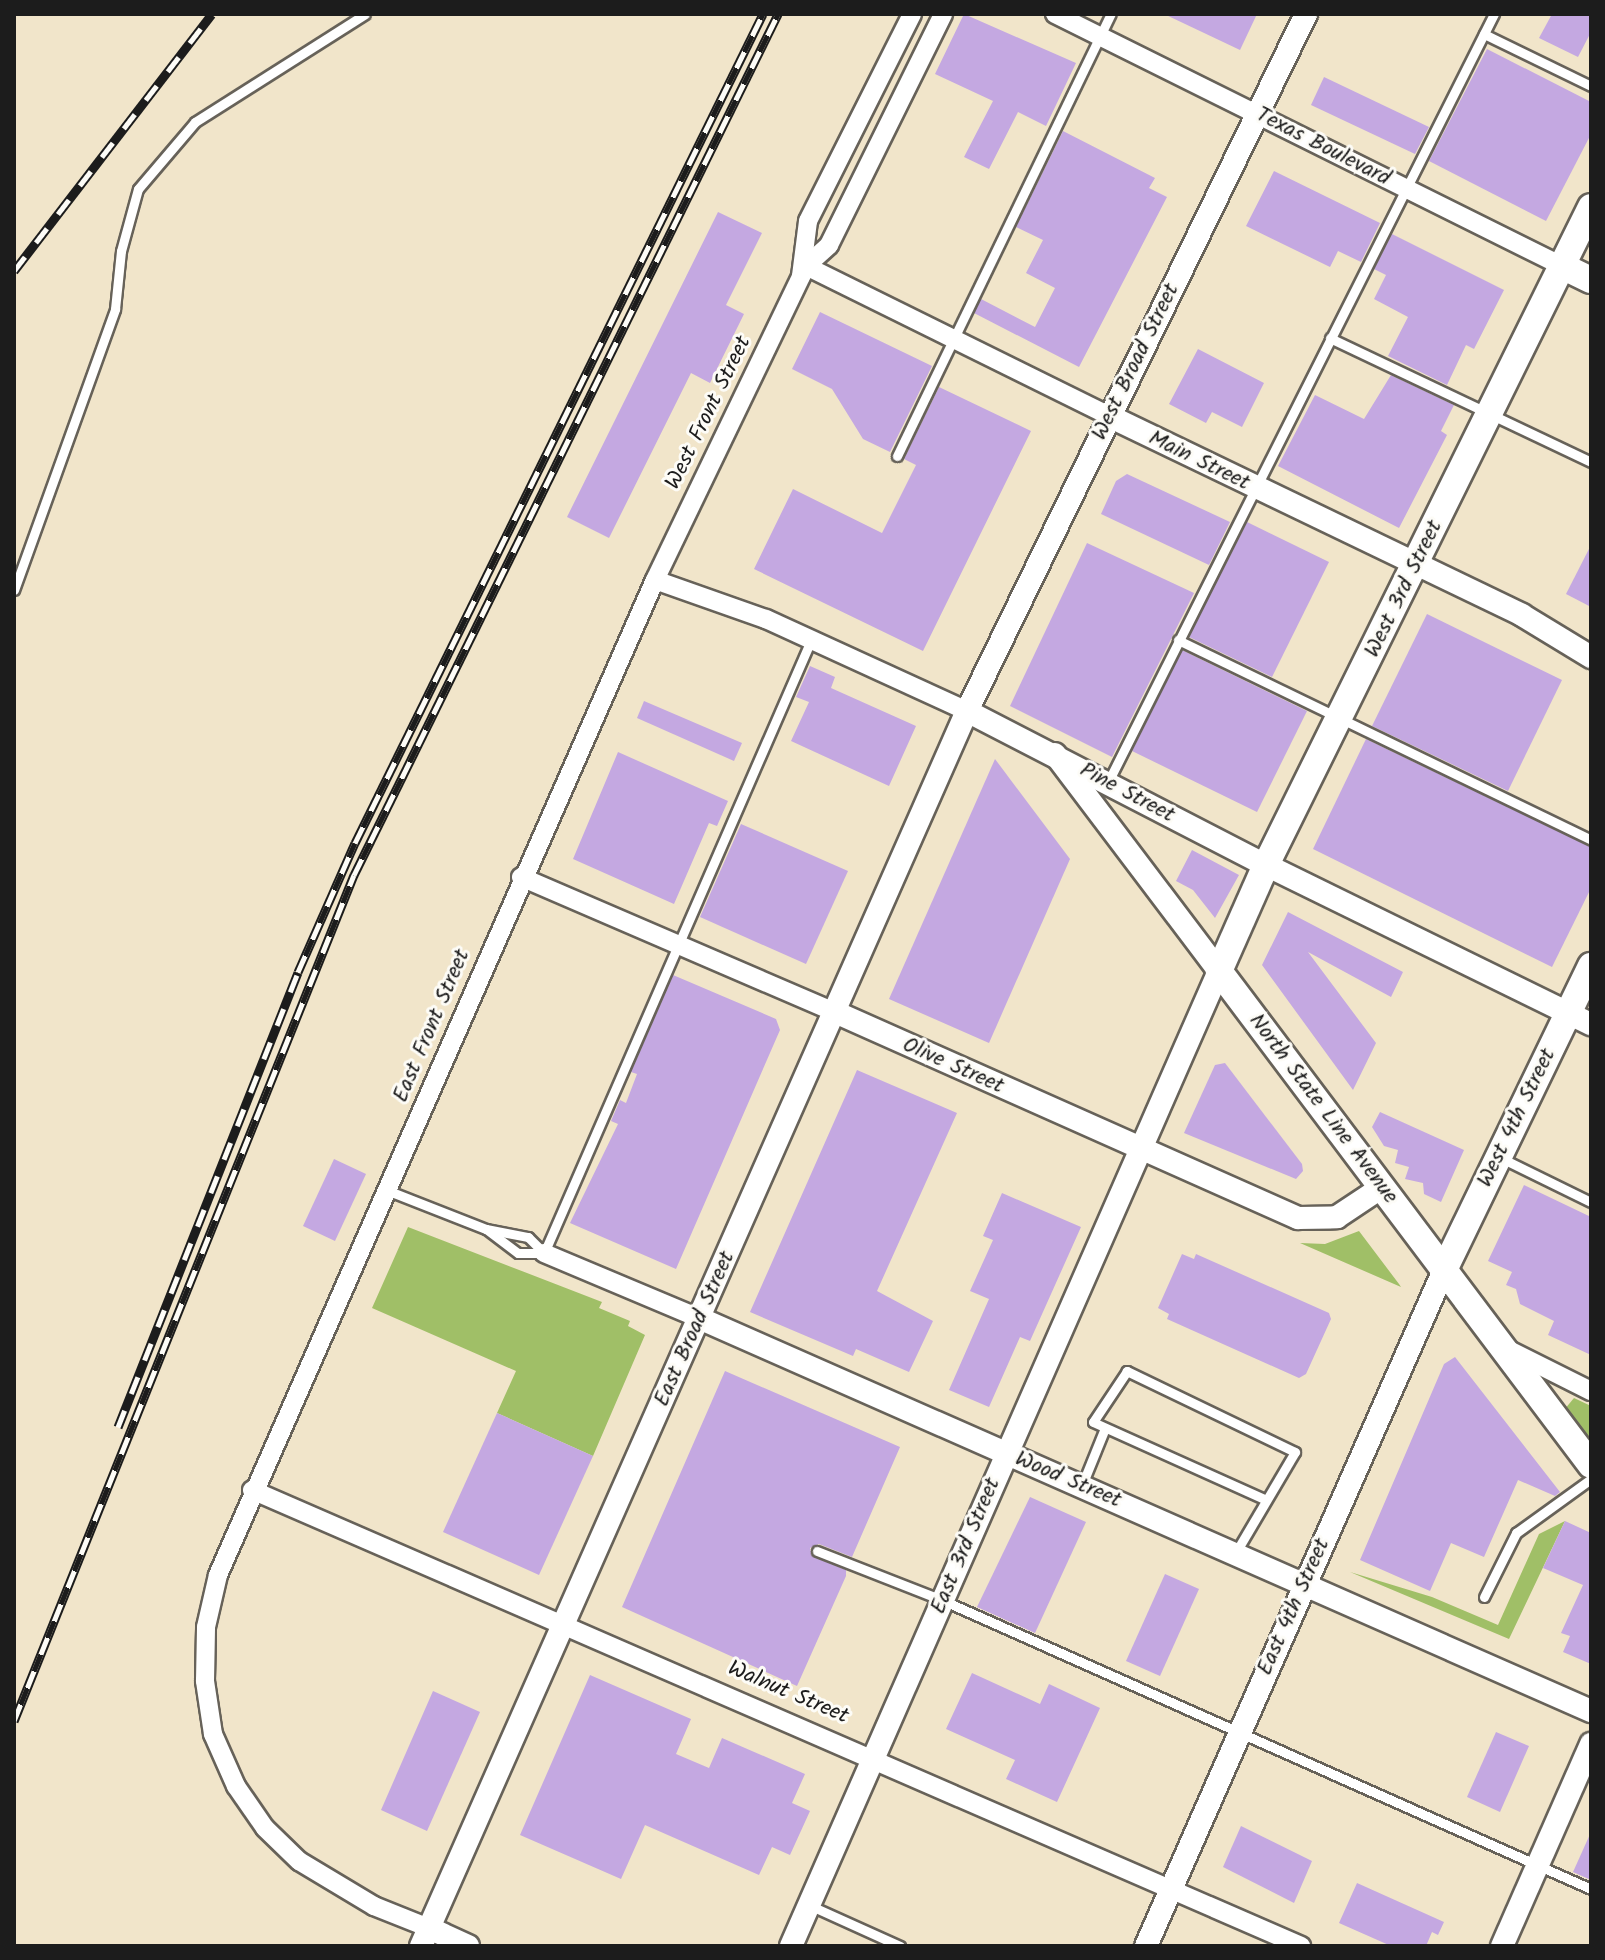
<!DOCTYPE html>
<style>
body{margin:0}
#map{position:relative;width:1605px;height:1960px;overflow:hidden;background:#f1e5ca;font-family:Kalam,sans-serif}
div>[style]{position:absolute}
[style*='--x']{left:calc(var(--x)*1px);top:calc(var(--y)*1px);width:calc(var(--w)*1px);rotate:calc(var(--a)*1deg)}
.green>*{inset:0;background:#a0bf67}
.building>*{inset:0;background:#c4a8e1}
.roads{filter:drop-shadow(2px 0 #676259) drop-shadow(-2px 0 #676259) drop-shadow(0 2px #676259) drop-shadow(0 -2px #676259)}
.service>*{height:9px;margin:-4.5px;padding:0 4.5px;transform-origin:4.5px;border-radius:4.5px;background:#fff}
.minor>*{height:18px;margin:-9px;padding:0 9px;transform-origin:9px;border-radius:9px;background:#fff}
.tertiary>*{height:22px;margin:-11px;padding:0 11px;transform-origin:11px;border-radius:11px;background:#fff}
.secondary>*{height:26px;margin:-13px;padding:0 13px;transform-origin:13px;border-radius:13px;background:#fff}
.rail>*{height:9px;margin-top:-4.5px;transform-origin:0;background:repeating-linear-gradient(90deg,#fdfcf7 0 18px,#1c1c1c 0 36px);box-sizing:border-box;border-block:2px solid #1c1c1c}
span{translate:-50% -50%;white-space:nowrap;text-align:center;line-height:1.15;-webkit-text-stroke:6px #fdfcf7;paint-order:stroke}
.street-label{font-size:22px;color:#1c1c1c}
.frame{position:absolute;inset:0;border:16px solid #1c1c1c;pointer-events:none}
</style>
<div id="map">
<div class="green">
<i style="clip-path:polygon(408px 1227px,602px 1302px,599px 1308px,630px 1321px,628px 1326px,645px 1335px,593px 1456px,497px 1413px,516px 1371px,372px 1308px)"></i>
<i style="clip-path:polygon(1359px 1231px,1399px 1284px,1401px 1287px,1300px 1243px,1325px 1244px)"></i>
<i style="clip-path:polygon(1574px 1398px,1591px 1406px,1591px 1450px,1564px 1410px)"></i>
<i style="clip-path:polygon(1565px 1521px,1509px 1639px,1350px 1572px,1432px 1597px,1498px 1625px,1539px 1534px)"></i>
</div>
<div class="building">
<i style="clip-path:polygon(964px 14px,1076px 63px,1046px 126px,1018px 112px,989px 169px,964px 157px,993px 101px,935px 74px)"></i>
<i style="clip-path:polygon(1164px 14px,1257px 14px,1240px 50px)"></i>
<i style="clip-path:polygon(1552px 14px,1591px 14px,1591px 32px,1578px 57px,1539px 38px)"></i>
<i style="clip-path:polygon(1487px 49px,1591px 102px,1591px 134px,1546px 221px,1429px 161px)"></i>
<i style="clip-path:polygon(1324px 77px,1429px 127px,1415px 154px,1311px 105px)"></i>
<i style="clip-path:polygon(1063px 131px,1155px 178px,1149px 188px,1167px 197px,1079px 367px,974px 313px,981px 299px,1035px 327px,1055px 288px,1026px 273px,1043px 240px,1016px 227px)"></i>
<i style="clip-path:polygon(1274px 171px,1380px 223px,1361px 262px,1338px 251px,1330px 267px,1246px 226px)"></i>
<i style="clip-path:polygon(718px 212px,762px 233px,726px 305px,744px 314px,710px 383px,691px 373px,609px 538px,567px 517px)"></i>
<i style="clip-path:polygon(1392px 234px,1504px 290px,1474px 349px,1466px 345px,1447px 385px,1388px 356px,1408px 317px,1374px 299px,1386px 275px,1374px 269px)"></i>
<i style="clip-path:polygon(820px 312px,932px 366px,890px 452px,863px 439px,832px 389px,792px 369px)"></i>
<i style="clip-path:polygon(1198px 349px,1264px 383px,1242px 427px,1212px 412px,1206px 423px,1169px 404px)"></i>
<i style="clip-path:polygon(1391px 375px,1454px 405px,1441px 431px,1447px 435px,1399px 528px,1278px 466px,1315px 395px,1364px 419px)"></i>
<i style="clip-path:polygon(939px 387px,1031px 431px,923px 651px,754px 569px,793px 489px,882px 533px,916px 465px,904px 459px)"></i>
<i style="clip-path:polygon(1127px 474px,1230px 522px,1209px 565px,1101px 514px,1116px 481px)"></i>
<i style="clip-path:polygon(1247px 522px,1329px 562px,1272px 677px,1189px 637px)"></i>
<i style="clip-path:polygon(1087px 543px,1194px 593px,1112px 757px,1010px 706px)"></i>
<i style="clip-path:polygon(1591px 545px,1591px 607px,1566px 594px)"></i>
<i style="clip-path:polygon(1427px 614px,1562px 680px,1508px 791px,1372px 726px)"></i>
<i style="clip-path:polygon(1182px 650px,1307px 711px,1257px 812px,1132px 751px)"></i>
<i style="clip-path:polygon(810px 666px,835px 677px,831px 688px,916px 726px,889px 786px,791px 741px,809px 702px,796px 697px)"></i>
<i style="clip-path:polygon(644px 701px,742px 743px,734px 761px,637px 718px)"></i>
<i style="clip-path:polygon(1366px 739px,1591px 847px,1591px 888px,1552px 967px,1313px 849px)"></i>
<i style="clip-path:polygon(618px 752px,728px 801px,717px 826px,709px 823px,674px 904px,573px 859px)"></i>
<i style="clip-path:polygon(995px 759px,1070px 859px,989px 1043px,889px 999px)"></i>
<i style="clip-path:polygon(741px 824px,848px 871px,806px 964px,700px 917px)"></i>
<i style="clip-path:polygon(1192px 850px,1239px 875px,1215px 918px,1193px 890px,1176px 881px)"></i>
<i style="clip-path:polygon(1288px 912px,1403px 972px,1391px 997px,1308px 952px,1376px 1043px,1353px 1090px,1262px 965px)"></i>
<i style="clip-path:polygon(673px 975px,776px 1019px,780px 1030px,676px 1269px,570px 1223px,618px 1124px,611px 1121px,620px 1100px,626px 1103px,637px 1074px,631px 1072px)"></i>
<i style="clip-path:polygon(1225px 1063px,1302px 1164px,1303px 1171px,1296px 1179px,1184px 1133px,1215px 1065px)"></i>
<i style="clip-path:polygon(857px 1070px,957px 1113px,877px 1291px,933px 1321px,909px 1372px,856px 1349px,853px 1356px,750px 1312px)"></i>
<i style="clip-path:polygon(1380px 1112px,1464px 1150px,1441px 1202px,1424px 1194px,1423px 1183px,1405px 1179px,1409px 1167px,1395px 1163px,1398px 1150px,1384px 1146px,1372px 1127px)"></i>
<i style="clip-path:polygon(334px 1159px,366px 1174px,335px 1241px,303px 1226px)"></i>
<i style="clip-path:polygon(1524px 1185px,1591px 1217px,1591px 1355px,1548px 1335px,1554px 1321px,1520px 1304px,1516px 1289px,1506px 1285px,1512px 1272px,1488px 1261px)"></i>
<i style="clip-path:polygon(1002px 1193px,1081px 1227px,1030px 1341px,1020px 1337px,989px 1407px,949px 1390px,989px 1299px,970px 1291px,993px 1240px,983px 1236px)"></i>
<i style="clip-path:polygon(1182px 1254px,1194px 1259px,1196px 1254px,1329px 1313px,1331px 1319px,1306px 1374px,1299px 1378px,1167px 1319px,1169px 1314px,1158px 1308px)"></i>
<i style="clip-path:polygon(1455px 1357px,1560px 1492px,1555px 1496px,1518px 1480px,1484px 1557px,1451px 1543px,1430px 1591px,1360px 1560px,1444px 1364px)"></i>
<i style="clip-path:polygon(725px 1371px,900px 1447px,852px 1557px,819px 1544px,810px 1548px,812px 1556px,846px 1570px,846px 1576px,797px 1686px,622px 1607px)"></i>
<i style="clip-path:polygon(497px 1413px,593px 1456px,539px 1575px,443px 1532px)"></i>
<i style="clip-path:polygon(1030px 1497px,1086px 1522px,1035px 1633px,977px 1607px)"></i>
<i style="clip-path:polygon(1565px 1521px,1591px 1533px,1591px 1664px,1563px 1652px,1570px 1636px,1561px 1633px,1583px 1585px,1543px 1568px)"></i>
<i style="clip-path:polygon(1165px 1574px,1199px 1589px,1160px 1676px,1126px 1661px)"></i>
<i style="clip-path:polygon(972px 1673px,1040px 1704px,1049px 1684px,1100px 1708px,1057px 1802px,1006px 1779px,1015px 1760px,946px 1729px)"></i>
<i style="clip-path:polygon(590px 1675px,691px 1719px,676px 1754px,709px 1768px,722px 1738px,805px 1774px,792px 1803px,810px 1811px,790px 1855px,772px 1847px,759px 1875px,645px 1825px,621px 1879px,520px 1835px)"></i>
<i style="clip-path:polygon(433px 1691px,480px 1712px,427px 1831px,381px 1810px)"></i>
<i style="clip-path:polygon(1496px 1732px,1529px 1746px,1500px 1812px,1467px 1797px)"></i>
<i style="clip-path:polygon(1241px 1826px,1312px 1861px,1294px 1903px,1223px 1867px)"></i>
<i style="clip-path:polygon(1591px 1832px,1591px 1880px,1573px 1872px)"></i>
<i style="clip-path:polygon(1357px 1883px,1444px 1922px,1438px 1935px,1432px 1932px,1426px 1946px,1391px 1946px,1339px 1923px)"></i>
</div>
<div class="roads">
<div class="service">
<i style="--x:1484;--y:34;--w:119;--a:25.9"></i>
<i style="--x:1330;--y:338;--w:289;--a:25.4"></i>
<i style="--x:897;--y:456;--w:491;--a:-64.2"></i>
<i style="--x:14;--y:590;--w:299;--a:-70.2"></i>
<i style="--x:115;--y:309;--w:58;--a:-84.1"></i>
<i style="--x:121;--y:251;--w:64;--a:-74.7"></i>
<i style="--x:138;--y:189;--w:88;--a:-49.6"></i>
<i style="--x:195;--y:122;--w:201;--a:-32.4"></i>
<i style="--x:1178;--y:640;--w:459;--a:25.8"></i>
<i style="--x:1108;--y:782;--w:860;--a:-63.32"></i>
<i style="--x:1501;--y:1158;--w:100;--a:26.1"></i>
<i style="--x:389;--y:1191;--w:104;--a:21.4"></i>
<i style="--x:486;--y:1229;--w:40;--a:37"></i>
<i style="--x:518;--y:1253;--w:26;--a:0"></i>
<i style="--x:486;--y:1229;--w:43;--a:10.8"></i>
<i style="--x:528;--y:1237;--w:23;--a:45"></i>
<i style="--x:544;--y:1253;--w:669;--a:-66.46"></i>
<i style="--x:1082;--y:1485;--w:61;--a:-68"></i>
<i style="--x:817;--y:1551;--w:134;--a:21.4"></i>
<i style="--x:942;--y:1600;--w:710;--a:24"></i>
<i style="--x:1236;--y:1552;--w:116;--a:-59.5"></i>
<i style="--x:1295;--y:1452;--w:187;--a:-154.3"></i>
<i style="--x:1127;--y:1371;--w:61;--a:123.7"></i>
<i style="--x:1093;--y:1422;--w:188;--a:24.2"></i>
<i style="--x:1484;--y:1597;--w:72;--a:-63.4"></i>
<i style="--x:1516;--y:1533;--w:92;--a:-35.8"></i>
<i style="--x:809;--y:1905;--w:100;--a:24.3"></i>
</div>
<div class="minor">
<i style="--x:1055;--y:14;--w:566;--a:26.43"></i>
<i style="--x:806;--y:266;--w:338;--a:26.3"></i>
<i style="--x:801;--y:276;--w:55;--a:-82.7"></i>
<i style="--x:808;--y:221;--w:232;--a:-63.3"></i>
<i style="--x:655;--y:580;--w:118;--a:19.4"></i>
<i style="--x:766;--y:619;--w:221;--a:24.6"></i>
<i style="--x:521;--y:877;--w:342;--a:23.3"></i>
<i style="--x:544;--y:1253;--w:168;--a:22.8"></i>
<i style="--x:1507;--y:1349;--w:94;--a:26.6"></i>
<i style="--x:252;--y:1490;--w:1144;--a:23.49"></i>
<i style="--x:429;--y:1928;--w:59;--a:-158.2"></i>
<i style="--x:374;--y:1906;--w:87;--a:-149"></i>
<i style="--x:299;--y:1861;--w:47;--a:-135.9"></i>
<i style="--x:265;--y:1828;--w:51;--a:-124.6"></i>
<i style="--x:236;--y:1786;--w:57;--a:-113.9"></i>
<i style="--x:213;--y:1734;--w:54;--a:-98.6"></i>
<i style="--x:205;--y:1681;--w:54;--a:-88.9"></i>
<i style="--x:206;--y:1627;--w:53;--a:-77"></i>
<i style="--x:218;--y:1575;--w:1087;--a:-66.29"></i>
<i style="--x:655;--y:580;--w:348;--a:-64.3"></i>
<i style="--x:806;--y:266;--w:31;--a:-42"></i>
<i style="--x:829;--y:245;--w:258;--a:-63.7"></i>
</div>
<div class="tertiary">
<i style="--x:1109;--y:416;--w:458;--a:25.7"></i>
<i style="--x:1522;--y:615;--w:81;--a:31.3"></i>
<i style="--x:967;--y:711;--w:336;--a:27.3"></i>
<i style="--x:1266;--y:865;--w:362;--a:26.1"></i>
<i style="--x:835;--y:1012;--w:507;--a:23.99"></i>
<i style="--x:1298;--y:1218;--w:39;--a:-1"></i>
<i style="--x:1337;--y:1217;--w:54;--a:-33.7"></i>
<i style="--x:699;--y:1318;--w:975;--a:23.78"></i>
<i style="--x:429;--y:1928;--w:43;--a:24.8"></i>
<i style="--x:421;--y:1946;--w:1350;--a:-66.15"></i>
<i style="--x:967;--y:711;--w:775;--a:-64.06"></i>
<i style="--x:791;--y:1946;--w:1065;--a:-66.3"></i>
<i style="--x:1219;--y:971;--w:272;--a:-127.1"></i>
<i style="--x:1146;--y:1946;--w:739;--a:-66.21"></i>
<i style="--x:1502;--y:1946;--w:221;--a:-66.2"></i>
</div>
<div class="secondary">
<i style="--x:1591;--y:207;--w:734;--a:116.29"></i>
<i style="--x:1266;--y:865;--w:116;--a:113.9"></i>
<i style="--x:1219;--y:971;--w:618;--a:53.02"></i>
<i style="--x:1562;--y:266;--w:32;--a:26"></i>
<i style="--x:1444;--y:1270;--w:338;--a:-64.2"></i>
</div>
</div>
<div class="rail">
<i style="--x:14;--y:271;--w:324;--a:-52.4"></i>
<i style="--x:118;--y:1427;--w:489;--a:-68.4"></i>
<i style="--x:298;--y:972;--w:141;--a:-66.2"></i>
<i style="--x:355;--y:843;--w:924;--a:-63.8"></i>
<i style="--x:14;--y:1721;--w:912;--a:-68.11"></i>
<i style="--x:354;--y:875;--w:960;--a:-63.78"></i>
</div>
<div class="street-label">
<span style="left:1323px;top:147px;rotate:27deg">Texas Boulevard</span>
<span style="left:1136px;top:362px;rotate:-64deg">West Broad Street</span>
<span style="left:709px;top:413px;rotate:-64deg">West Front Street</span>
<span style="left:1199px;top:461px;rotate:26deg">Main Street</span>
<span style="left:1404px;top:589px;rotate:-64deg">West 3rd Street</span>
<span style="left:1127px;top:793px;rotate:28deg">Pine Street</span>
<span style="left:432px;top:1026px;rotate:-67deg">East Front Street</span>
<span style="left:953px;top:1066px;rotate:24deg">Olive Street</span>
<span style="left:1323px;top:1109px;rotate:53deg">North State Line Avenue</span>
<span style="left:1517px;top:1118px;rotate:-64deg">West 4th Street</span>
<span style="left:695px;top:1329px;rotate:-66deg">East Broad Street</span>
<span style="left:1068px;top:1480px;rotate:23deg">Wood Street</span>
<span style="left:966px;top:1546px;rotate:-67deg">East 3rd Street</span>
<span style="left:1294px;top:1607px;rotate:-66deg">East 4th Street</span>
<span style="left:788px;top:1693px;rotate:23deg">Walnut Street</span>
</div>
<div class="frame"></div>
</div>
